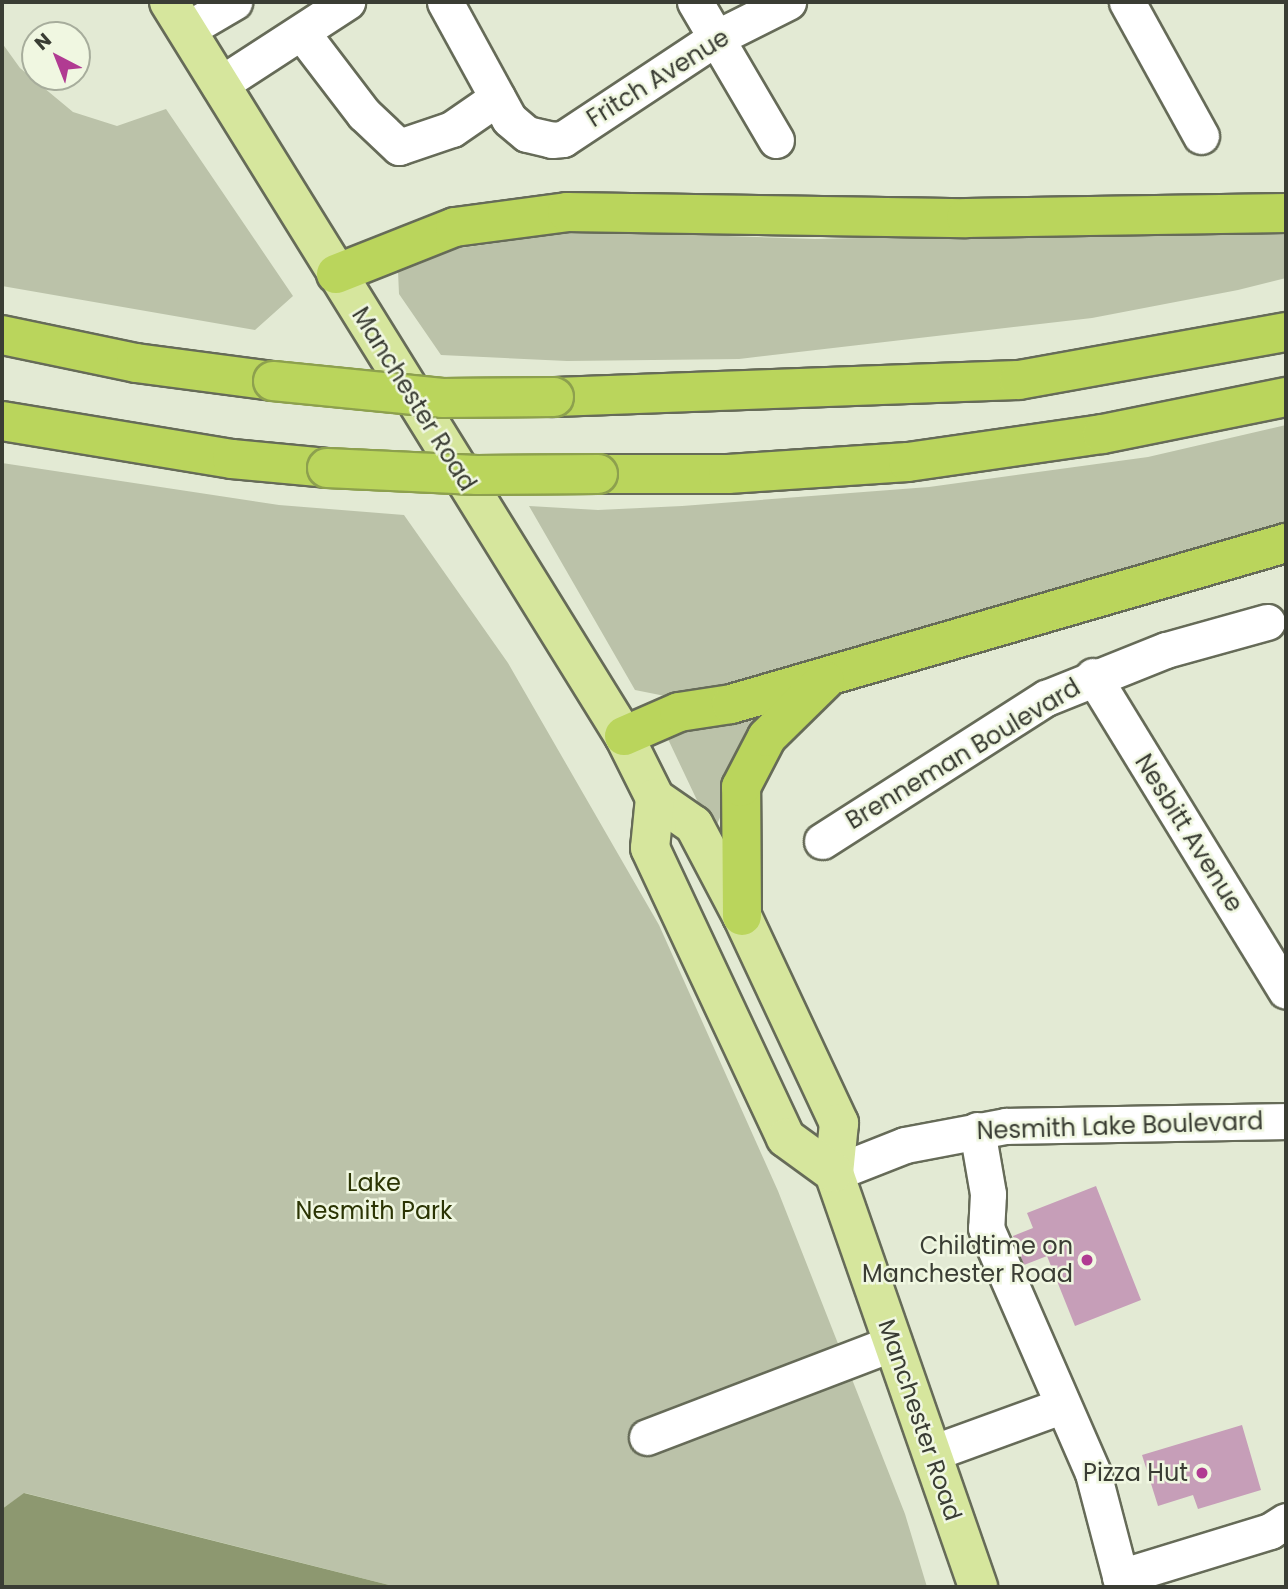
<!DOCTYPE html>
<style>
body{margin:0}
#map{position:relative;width:1288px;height:1589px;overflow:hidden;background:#e3ead4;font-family:Poppins,sans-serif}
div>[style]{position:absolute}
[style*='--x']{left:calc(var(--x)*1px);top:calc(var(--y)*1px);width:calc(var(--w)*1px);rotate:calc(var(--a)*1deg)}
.green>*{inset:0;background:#bbc2a9}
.water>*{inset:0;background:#8d9870}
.building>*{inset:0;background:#c69eb8}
.roads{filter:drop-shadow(2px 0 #666b58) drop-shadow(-2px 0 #666b58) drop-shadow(0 2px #666b58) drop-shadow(0 -2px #666b58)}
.minor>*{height:35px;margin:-17.5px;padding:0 17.5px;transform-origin:17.5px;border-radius:17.5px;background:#fff}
.major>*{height:38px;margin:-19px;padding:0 19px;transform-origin:19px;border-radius:19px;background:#d6e69d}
.highway>*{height:38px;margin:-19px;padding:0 19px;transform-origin:19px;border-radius:19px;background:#bad55c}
.bridges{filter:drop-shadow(2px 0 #8da04e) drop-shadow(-2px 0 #8da04e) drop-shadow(0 2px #8da04e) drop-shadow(0 -2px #8da04e)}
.highway-bridge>*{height:38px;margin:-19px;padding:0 19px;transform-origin:19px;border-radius:19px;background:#bad55c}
.dots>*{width:19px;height:19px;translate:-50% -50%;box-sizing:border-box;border:4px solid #f0f7e1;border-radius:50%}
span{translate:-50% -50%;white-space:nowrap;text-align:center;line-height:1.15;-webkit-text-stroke:5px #f0f7e1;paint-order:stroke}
.street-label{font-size:24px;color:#3a3d34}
.park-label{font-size:24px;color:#2b3403}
.poi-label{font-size:24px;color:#3a3d34}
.right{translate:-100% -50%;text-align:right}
.frame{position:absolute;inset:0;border:4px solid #3a3d34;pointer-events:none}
.north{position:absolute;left:21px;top:21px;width:70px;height:70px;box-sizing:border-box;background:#f0f7e1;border:2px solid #a7ad9c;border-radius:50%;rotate:318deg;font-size:19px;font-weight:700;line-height:28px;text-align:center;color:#3a3d34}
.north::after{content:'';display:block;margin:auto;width:24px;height:32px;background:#b13b92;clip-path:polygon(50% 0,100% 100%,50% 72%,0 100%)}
</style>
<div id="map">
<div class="green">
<i style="clip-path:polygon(2px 43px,20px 68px,73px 112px,117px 126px,166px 109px,293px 296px,255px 330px,2px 286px)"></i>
<i style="clip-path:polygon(1286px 229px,1286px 278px,1238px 290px,1092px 318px,739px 359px,567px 361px,441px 355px,399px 294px,398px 271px,425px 253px,580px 231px,815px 239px)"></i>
<i style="clip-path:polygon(1286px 425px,1286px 523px,1145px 572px,690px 701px,635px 690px,529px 506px,598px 510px,682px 506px,929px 487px,1148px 457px)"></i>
<i style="clip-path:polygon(2px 463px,279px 505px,404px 515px,508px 663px,659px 925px,778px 1191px,905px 1514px,927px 1587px,397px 1587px,25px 1493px,2px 1509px)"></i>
<i style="clip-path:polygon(772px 710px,724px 808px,713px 834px,667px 737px,696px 725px)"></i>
</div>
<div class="water">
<i style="clip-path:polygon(24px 1493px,397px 1587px,2px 1587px,2px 1509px)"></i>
</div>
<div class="building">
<i style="clip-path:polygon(1096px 1186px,1141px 1300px,1075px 1326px,1047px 1256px,1024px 1265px,1013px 1236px,1033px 1228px,1027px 1213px)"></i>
<i style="clip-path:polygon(1242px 1425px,1261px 1490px,1198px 1509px,1193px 1495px,1158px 1506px,1142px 1455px)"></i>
</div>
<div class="roads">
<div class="minor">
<i style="--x:445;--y:2;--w:133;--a:61.3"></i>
<i style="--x:509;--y:119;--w:23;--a:40"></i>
<i style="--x:527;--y:134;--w:26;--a:13"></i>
<i style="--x:552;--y:140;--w:11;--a:-5"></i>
<i style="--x:563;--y:139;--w:181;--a:-33.5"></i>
<i style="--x:714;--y:39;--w:83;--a:-26.6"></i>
<i style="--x:695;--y:2;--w:160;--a:59.6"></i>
<i style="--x:1127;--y:2;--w:153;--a:61.1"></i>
<i style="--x:186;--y:30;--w:56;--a:-30.3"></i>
<i style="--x:302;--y:33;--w:102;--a:52.6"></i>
<i style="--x:364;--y:114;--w:48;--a:43.3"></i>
<i style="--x:399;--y:147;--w:56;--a:-18.8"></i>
<i style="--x:452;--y:129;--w:55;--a:-34.6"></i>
<i style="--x:219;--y:85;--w:153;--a:-33"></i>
<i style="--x:1093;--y:676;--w:369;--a:58.5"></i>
<i style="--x:822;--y:841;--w:266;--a:-32.6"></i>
<i style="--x:1046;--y:698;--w:129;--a:-21.8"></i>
<i style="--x:1166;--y:650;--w:105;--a:-15.5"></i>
<i style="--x:977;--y:1130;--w:65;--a:80.2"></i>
<i style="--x:988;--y:1194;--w:34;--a:93"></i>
<i style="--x:986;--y:1228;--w:267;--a:66.4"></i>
<i style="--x:1093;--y:1473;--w:118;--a:75.3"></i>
<i style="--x:834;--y:1173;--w:76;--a:-21.5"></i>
<i style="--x:905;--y:1145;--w:103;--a:-10.7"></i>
<i style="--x:1006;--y:1126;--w:280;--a:-1"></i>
<i style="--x:647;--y:1437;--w:263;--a:-20.9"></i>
<i style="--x:932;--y:1453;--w:137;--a:-20"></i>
<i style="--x:1120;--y:1577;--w:157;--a:-17"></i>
<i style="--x:1270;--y:1531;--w:19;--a:-32"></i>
</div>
<div class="major">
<i style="--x:169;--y:2;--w:864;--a:58.21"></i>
<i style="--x:624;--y:736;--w:69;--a:63.4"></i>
<i style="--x:655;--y:798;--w:47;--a:34.7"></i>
<i style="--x:694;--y:825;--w:103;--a:62.2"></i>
<i style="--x:742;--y:916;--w:229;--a:64.9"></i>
<i style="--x:839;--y:1123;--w:50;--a:95.7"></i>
<i style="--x:834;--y:1173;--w:438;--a:70.8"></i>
<i style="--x:655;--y:798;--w:50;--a:95.7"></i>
<i style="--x:650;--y:848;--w:320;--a:64.9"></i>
<i style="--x:786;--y:1138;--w:59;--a:36.1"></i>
</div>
<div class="highway">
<i style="--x:336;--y:274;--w:128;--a:-21.6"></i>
<i style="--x:455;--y:227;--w:113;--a:-7.6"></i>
<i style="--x:567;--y:212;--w:399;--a:0.9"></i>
<i style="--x:966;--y:218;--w:320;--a:-0.9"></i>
<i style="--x:2;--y:335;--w:137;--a:11.8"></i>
<i style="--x:136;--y:363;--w:138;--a:7.5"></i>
<i style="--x:554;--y:397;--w:465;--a:-2.1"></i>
<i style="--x:1019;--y:380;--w:271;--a:-10.2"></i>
<i style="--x:2;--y:421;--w:233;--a:9.4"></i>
<i style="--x:232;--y:459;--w:95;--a:5.4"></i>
<i style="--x:598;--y:474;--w:130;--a:0"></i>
<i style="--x:728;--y:474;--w:180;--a:-3.8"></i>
<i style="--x:908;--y:462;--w:196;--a:-8.2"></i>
<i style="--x:1102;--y:434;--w:188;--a:-11.4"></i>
<i style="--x:624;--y:736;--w:60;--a:-23.6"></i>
<i style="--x:679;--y:712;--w:53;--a:-8.7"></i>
<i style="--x:731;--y:704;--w:578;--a:-16.18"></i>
<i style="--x:742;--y:916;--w:129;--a:-90.4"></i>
<i style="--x:741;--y:787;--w:56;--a:-62.5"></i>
<i style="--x:767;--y:737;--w:81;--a:-44.5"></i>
</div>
</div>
<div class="bridges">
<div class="highway-bridge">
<i style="--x:273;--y:381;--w:170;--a:5.7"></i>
<i style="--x:442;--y:398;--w:112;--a:-0.5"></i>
<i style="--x:327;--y:468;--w:150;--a:2.7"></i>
<i style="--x:477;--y:475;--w:121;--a:-0.5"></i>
</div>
</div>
<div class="dots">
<i style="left:1087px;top:1260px;background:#b13b92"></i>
<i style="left:1202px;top:1473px;background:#b13b92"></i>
</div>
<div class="street-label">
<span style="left:658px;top:78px;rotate:-32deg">Fritch Avenue</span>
<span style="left:414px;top:399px;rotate:58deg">Manchester Road</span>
<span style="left:963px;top:754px;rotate:-31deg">Brenneman Boulevard</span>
<span style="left:1189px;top:833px;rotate:58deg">Nesbitt Avenue</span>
<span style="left:1120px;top:1126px;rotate:-2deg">Nesmith Lake Boulevard</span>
<span style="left:920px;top:1420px;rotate:71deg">Manchester Road</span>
</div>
<div class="park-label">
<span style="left:374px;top:1197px">Lake<br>Nesmith Park</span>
</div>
<div class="poi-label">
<span class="right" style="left:1073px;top:1260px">Childtime on<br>Manchester Road</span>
<span class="right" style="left:1188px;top:1473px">Pizza Hut</span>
</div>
<div class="frame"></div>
<div class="north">N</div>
</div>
